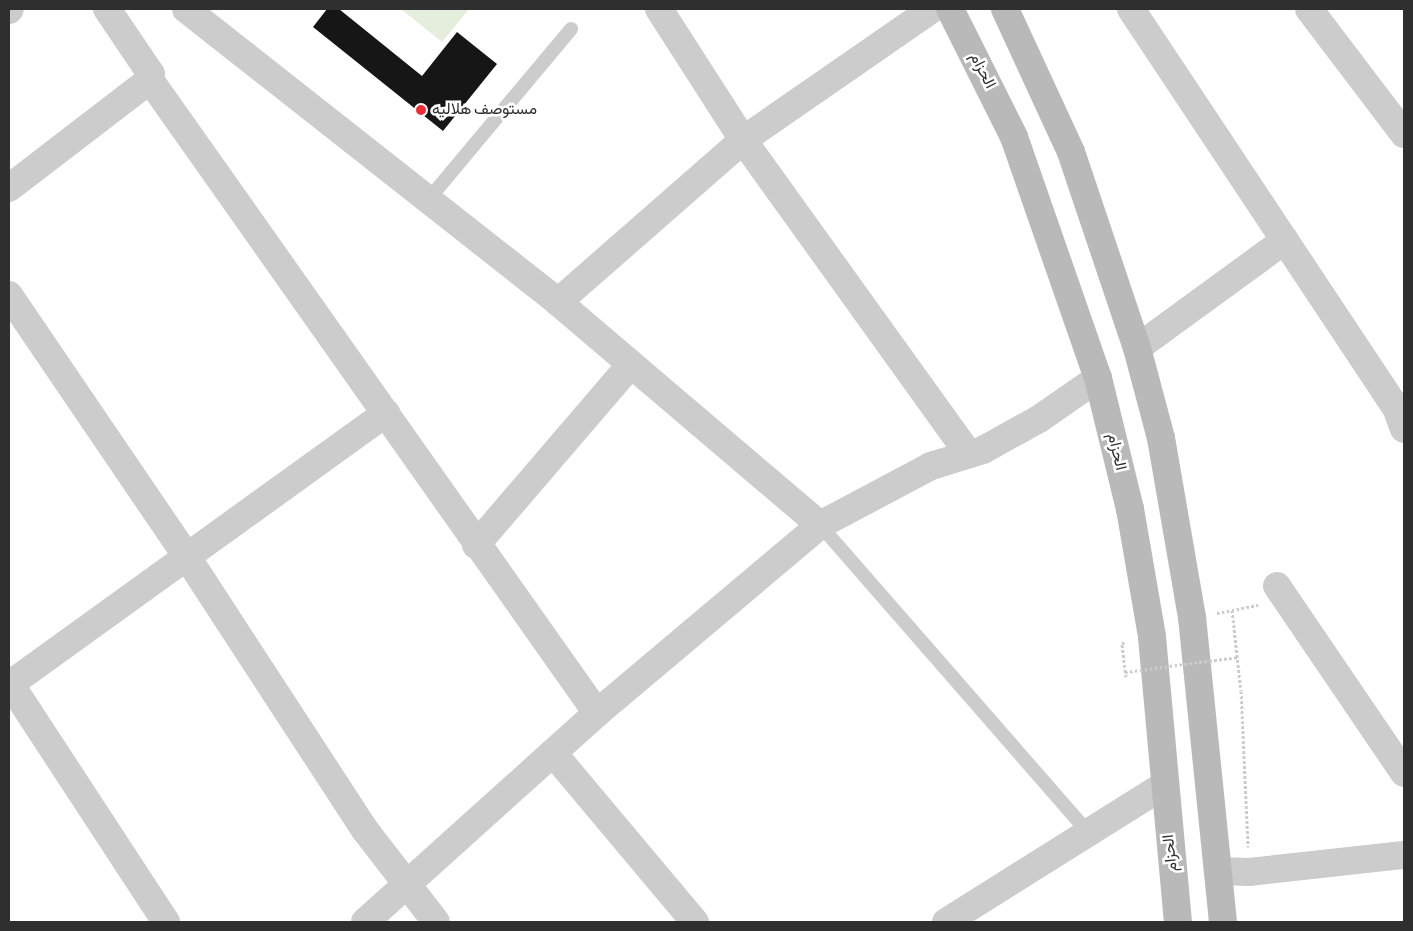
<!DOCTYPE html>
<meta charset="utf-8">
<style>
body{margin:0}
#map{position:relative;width:1413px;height:931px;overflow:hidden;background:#fff;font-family:"Sofia Sans Condensed",Vazirmatn,sans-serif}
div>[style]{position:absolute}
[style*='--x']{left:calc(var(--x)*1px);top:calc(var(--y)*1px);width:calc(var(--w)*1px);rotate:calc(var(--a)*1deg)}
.green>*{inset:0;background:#e5eddd}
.building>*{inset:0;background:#161616}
.path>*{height:3px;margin-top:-1.5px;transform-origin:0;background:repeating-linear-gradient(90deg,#ccc 0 2.5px,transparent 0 5px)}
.lane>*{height:14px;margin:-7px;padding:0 7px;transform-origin:7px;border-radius:7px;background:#ccc}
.street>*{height:28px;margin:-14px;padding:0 14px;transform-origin:14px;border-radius:14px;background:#ccc}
.secondary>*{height:28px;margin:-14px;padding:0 14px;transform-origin:14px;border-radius:14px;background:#b9b9b9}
.path-bridge>*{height:3px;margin-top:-1.5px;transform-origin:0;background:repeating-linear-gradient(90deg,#ccc 0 2.5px,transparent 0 5px)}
.dots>*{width:14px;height:14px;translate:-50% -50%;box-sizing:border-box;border:2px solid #fff;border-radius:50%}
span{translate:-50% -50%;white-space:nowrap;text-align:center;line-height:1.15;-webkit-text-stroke:5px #fff;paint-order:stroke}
.street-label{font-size:16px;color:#2f2f2f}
.poi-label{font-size:16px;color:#2f2f2f}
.left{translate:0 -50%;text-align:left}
.frame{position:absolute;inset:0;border:10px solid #2f2f2f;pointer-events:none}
</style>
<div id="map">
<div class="green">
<i style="clip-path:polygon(401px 9px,469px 9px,442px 42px)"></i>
</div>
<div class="building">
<i style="clip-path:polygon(327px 9px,339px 9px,422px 76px,457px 32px,497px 64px,443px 131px,313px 27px)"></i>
</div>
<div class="path">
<i style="--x:1232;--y:610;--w:81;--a:83.7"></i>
<i style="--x:1241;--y:691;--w:156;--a:87.4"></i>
<i style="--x:1217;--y:613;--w:42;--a:-11"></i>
<i style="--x:1126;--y:677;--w:34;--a:-97"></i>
<i style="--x:1122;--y:643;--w:5;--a:-11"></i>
</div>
<div class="lane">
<i style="--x:428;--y:200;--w:223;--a:-50.1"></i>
<i style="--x:820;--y:525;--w:409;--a:48.9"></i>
</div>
<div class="street">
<i style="--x:107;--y:9;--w:78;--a:55.9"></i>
<i style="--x:151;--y:74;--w:6;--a:99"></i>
<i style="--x:150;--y:80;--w:775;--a:54.77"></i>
<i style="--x:186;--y:9;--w:474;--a:38.2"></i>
<i style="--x:558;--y:302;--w:344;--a:40.4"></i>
<i style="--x:659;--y:9;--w:156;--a:57.3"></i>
<i style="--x:743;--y:140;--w:387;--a:54.3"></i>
<i style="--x:1131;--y:9;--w:481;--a:56.4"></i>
<i style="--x:1397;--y:410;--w:20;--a:70"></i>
<i style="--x:1309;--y:9;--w:157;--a:52.8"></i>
<i style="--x:9;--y:10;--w:1;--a:-45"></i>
<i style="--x:9;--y:188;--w:178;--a:-37.5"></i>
<i style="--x:9;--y:295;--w:317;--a:55.8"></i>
<i style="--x:187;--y:557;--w:326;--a:56.9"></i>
<i style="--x:365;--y:830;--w:116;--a:52.3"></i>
<i style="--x:558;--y:302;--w:246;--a:-41.2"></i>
<i style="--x:743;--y:140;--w:230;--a:-34.7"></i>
<i style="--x:1137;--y:348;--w:183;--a:-36.1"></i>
<i style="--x:476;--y:545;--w:238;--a:-49.4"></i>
<i style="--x:1277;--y:586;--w:226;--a:55.8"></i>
<i style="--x:9;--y:682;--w:287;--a:56.8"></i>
<i style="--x:9;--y:685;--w:465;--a:-35.8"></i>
<i style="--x:553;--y:753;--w:221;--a:50"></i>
<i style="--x:1220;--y:871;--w:29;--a:2"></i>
<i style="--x:1249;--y:872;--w:156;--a:-6.3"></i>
<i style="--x:365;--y:922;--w:312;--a:-42"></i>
<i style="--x:597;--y:713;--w:292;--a:-40.1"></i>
<i style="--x:820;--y:525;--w:126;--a:-28"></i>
<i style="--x:931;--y:466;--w:54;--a:-17.1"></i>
<i style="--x:983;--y:450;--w:64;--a:-29"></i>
<i style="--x:1039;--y:419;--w:72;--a:-34.8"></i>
<i style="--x:946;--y:922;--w:257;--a:-32.1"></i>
</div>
<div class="secondary">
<i style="--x:950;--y:9;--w:143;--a:63.4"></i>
<i style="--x:1014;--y:137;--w:255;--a:70.8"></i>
<i style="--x:1098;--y:378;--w:135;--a:76.3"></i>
<i style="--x:1130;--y:509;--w:130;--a:80.2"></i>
<i style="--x:1152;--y:637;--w:286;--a:84.8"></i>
<i style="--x:1005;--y:9;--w:157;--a:65.2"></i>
<i style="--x:1071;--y:152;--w:207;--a:71.4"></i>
<i style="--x:1137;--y:348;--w:93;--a:75.1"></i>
<i style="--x:1161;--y:438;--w:182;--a:80.2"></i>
<i style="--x:1192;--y:617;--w:307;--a:84.2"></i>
</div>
<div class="path-bridge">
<i style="--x:1125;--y:672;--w:114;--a:-7.6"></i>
</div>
<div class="dots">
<i style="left:421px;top:110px;background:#ec2c37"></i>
</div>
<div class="street-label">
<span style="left:982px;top:71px;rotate:63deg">الحزام</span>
<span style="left:1116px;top:452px;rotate:77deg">الحزام</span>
<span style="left:1171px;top:853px;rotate:-96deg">الحزام</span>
</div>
<div class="poi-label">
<span class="left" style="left:432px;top:110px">مستوصف هلاليه</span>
</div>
<div class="frame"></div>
</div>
